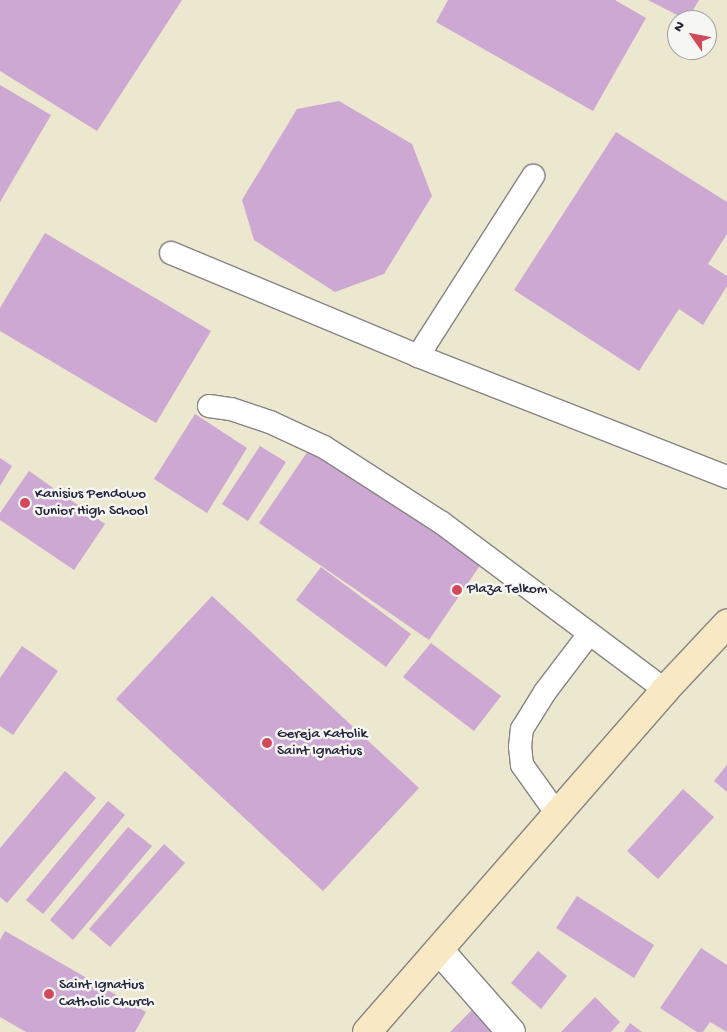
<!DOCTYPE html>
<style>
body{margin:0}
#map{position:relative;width:727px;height:1032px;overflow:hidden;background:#ece7cf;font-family:"Gochi Hand",sans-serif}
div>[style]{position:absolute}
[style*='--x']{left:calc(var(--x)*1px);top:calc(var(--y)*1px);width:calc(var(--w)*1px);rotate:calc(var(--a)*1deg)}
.building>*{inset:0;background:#cca8d2}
.roads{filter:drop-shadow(1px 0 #878485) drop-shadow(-1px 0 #878485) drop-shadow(0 1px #878485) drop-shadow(0 -1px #878485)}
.service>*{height:22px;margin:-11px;padding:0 11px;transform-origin:11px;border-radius:11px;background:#fff}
.minor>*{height:28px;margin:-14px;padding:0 14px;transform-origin:14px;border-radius:14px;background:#fff}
.secondary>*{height:28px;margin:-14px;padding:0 14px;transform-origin:14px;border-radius:14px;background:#f8e8c3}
.dots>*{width:14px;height:14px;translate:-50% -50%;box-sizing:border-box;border:2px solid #f6f6f2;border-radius:50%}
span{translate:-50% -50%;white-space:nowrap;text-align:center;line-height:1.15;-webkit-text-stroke:5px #f6f6f2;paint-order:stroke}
.poi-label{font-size:15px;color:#22223b}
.left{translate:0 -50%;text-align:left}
.north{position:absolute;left:667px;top:10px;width:50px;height:50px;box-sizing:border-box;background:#f6f6f2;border:1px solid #a1a1a9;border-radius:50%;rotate:303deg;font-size:14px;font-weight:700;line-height:20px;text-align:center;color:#22223b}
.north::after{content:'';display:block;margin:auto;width:18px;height:22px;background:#d1495b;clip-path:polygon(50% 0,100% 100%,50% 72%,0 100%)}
</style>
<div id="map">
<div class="building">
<i style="clip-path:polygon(0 0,182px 0,97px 131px,0 71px)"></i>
<i style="clip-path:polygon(448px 0,615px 0,646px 18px,593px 111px,436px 22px)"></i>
<i style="clip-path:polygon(648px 0,699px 0,687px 20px)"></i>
<i style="clip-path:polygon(0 85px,51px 115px,0 202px)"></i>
<i style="clip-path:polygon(339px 101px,412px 144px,432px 196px,384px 274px,335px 292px,254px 240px,242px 200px,297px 109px)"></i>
<i style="clip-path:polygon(616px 132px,727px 202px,727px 234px,708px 264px,727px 276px,727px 286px,703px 325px,679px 309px,639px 371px,514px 290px)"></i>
<i style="clip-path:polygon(45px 233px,211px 331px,156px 423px,0 331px,0 308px)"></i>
<i style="clip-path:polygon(195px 414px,247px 448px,207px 513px,154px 479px)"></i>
<i style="clip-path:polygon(260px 446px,286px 462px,248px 521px,222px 504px)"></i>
<i style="clip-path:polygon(310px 448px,481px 564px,429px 640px,259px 523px)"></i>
<i style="clip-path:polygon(0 458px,12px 466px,0 486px)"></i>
<i style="clip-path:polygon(29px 471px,105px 524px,74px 570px,0 520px,0 513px)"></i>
<i style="clip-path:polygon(321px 567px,411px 634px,386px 667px,296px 600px)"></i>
<i style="clip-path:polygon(212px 596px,419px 788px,323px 891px,116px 699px)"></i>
<i style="clip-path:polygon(431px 643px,501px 696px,474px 731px,403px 677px)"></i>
<i style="clip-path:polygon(22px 646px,58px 671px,13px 735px,0 726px,0 678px)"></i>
<i style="clip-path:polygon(727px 765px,727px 792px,714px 781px)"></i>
<i style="clip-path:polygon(65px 771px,96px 798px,7px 903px,0 897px,0 848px)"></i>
<i style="clip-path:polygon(683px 789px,714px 817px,658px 879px,627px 851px)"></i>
<i style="clip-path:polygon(108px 801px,125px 815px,43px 914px,26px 900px)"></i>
<i style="clip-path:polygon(128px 827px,152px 846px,73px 940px,50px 920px)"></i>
<i style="clip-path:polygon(164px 844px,185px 863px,110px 947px,89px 929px)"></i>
<i style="clip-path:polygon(577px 896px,654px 945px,634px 978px,556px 928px)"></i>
<i style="clip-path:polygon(5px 931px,146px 1012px,135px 1032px,26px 1032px,0 1017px,0 940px)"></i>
<i style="clip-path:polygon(701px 948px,727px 965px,727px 1032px,710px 1022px,703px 1032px,697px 1032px,660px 1008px)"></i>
<i style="clip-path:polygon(538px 951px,567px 976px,541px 1009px,511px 983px)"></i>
<i style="clip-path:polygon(595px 997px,620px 1022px,611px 1032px,561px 1032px)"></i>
<i style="clip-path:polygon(475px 1007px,500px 1032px,450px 1032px)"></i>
<i style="clip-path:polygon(630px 1023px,642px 1032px,624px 1032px)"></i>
</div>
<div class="roads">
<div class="service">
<i style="--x:171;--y:253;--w:268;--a:22.6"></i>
<i style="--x:418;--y:356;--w:332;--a:21.4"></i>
<i style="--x:418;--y:356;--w:214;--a:-57.4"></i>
<i style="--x:209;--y:406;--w:22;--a:8"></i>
<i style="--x:231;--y:409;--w:41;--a:18.4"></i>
<i style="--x:270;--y:422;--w:60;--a:24.8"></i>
<i style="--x:324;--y:447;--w:140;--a:32.8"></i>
<i style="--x:442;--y:523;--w:279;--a:36.8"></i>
<i style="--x:557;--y:814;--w:60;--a:-125.5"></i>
<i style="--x:522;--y:765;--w:18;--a:-96"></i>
<i style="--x:520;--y:747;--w:18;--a:-84"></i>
<i style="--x:522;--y:729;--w:44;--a:-58.1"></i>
<i style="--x:545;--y:692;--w:73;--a:-52.8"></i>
</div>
<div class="minor">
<i style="--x:439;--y:950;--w:109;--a:48.7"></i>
</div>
<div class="secondary">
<i style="--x:367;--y:1032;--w:454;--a:-48.9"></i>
<i style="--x:665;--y:690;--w:91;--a:-46.8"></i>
</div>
</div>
<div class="dots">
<i style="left:25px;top:503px;background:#d1495b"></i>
<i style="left:457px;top:590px;background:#d1495b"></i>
<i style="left:267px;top:743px;background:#d1495b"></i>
<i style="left:49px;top:994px;background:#d1495b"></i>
</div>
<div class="poi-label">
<span class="left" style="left:35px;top:503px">Kanisius Pendowo<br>Junior High School</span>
<span class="left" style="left:467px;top:590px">Plaza Telkom</span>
<span class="left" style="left:277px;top:743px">Gereja Katolik<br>Saint Ignatius</span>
<span class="left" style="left:59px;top:994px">Saint Ignatius<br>Catholic Church</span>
</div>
<div class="north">N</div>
</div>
